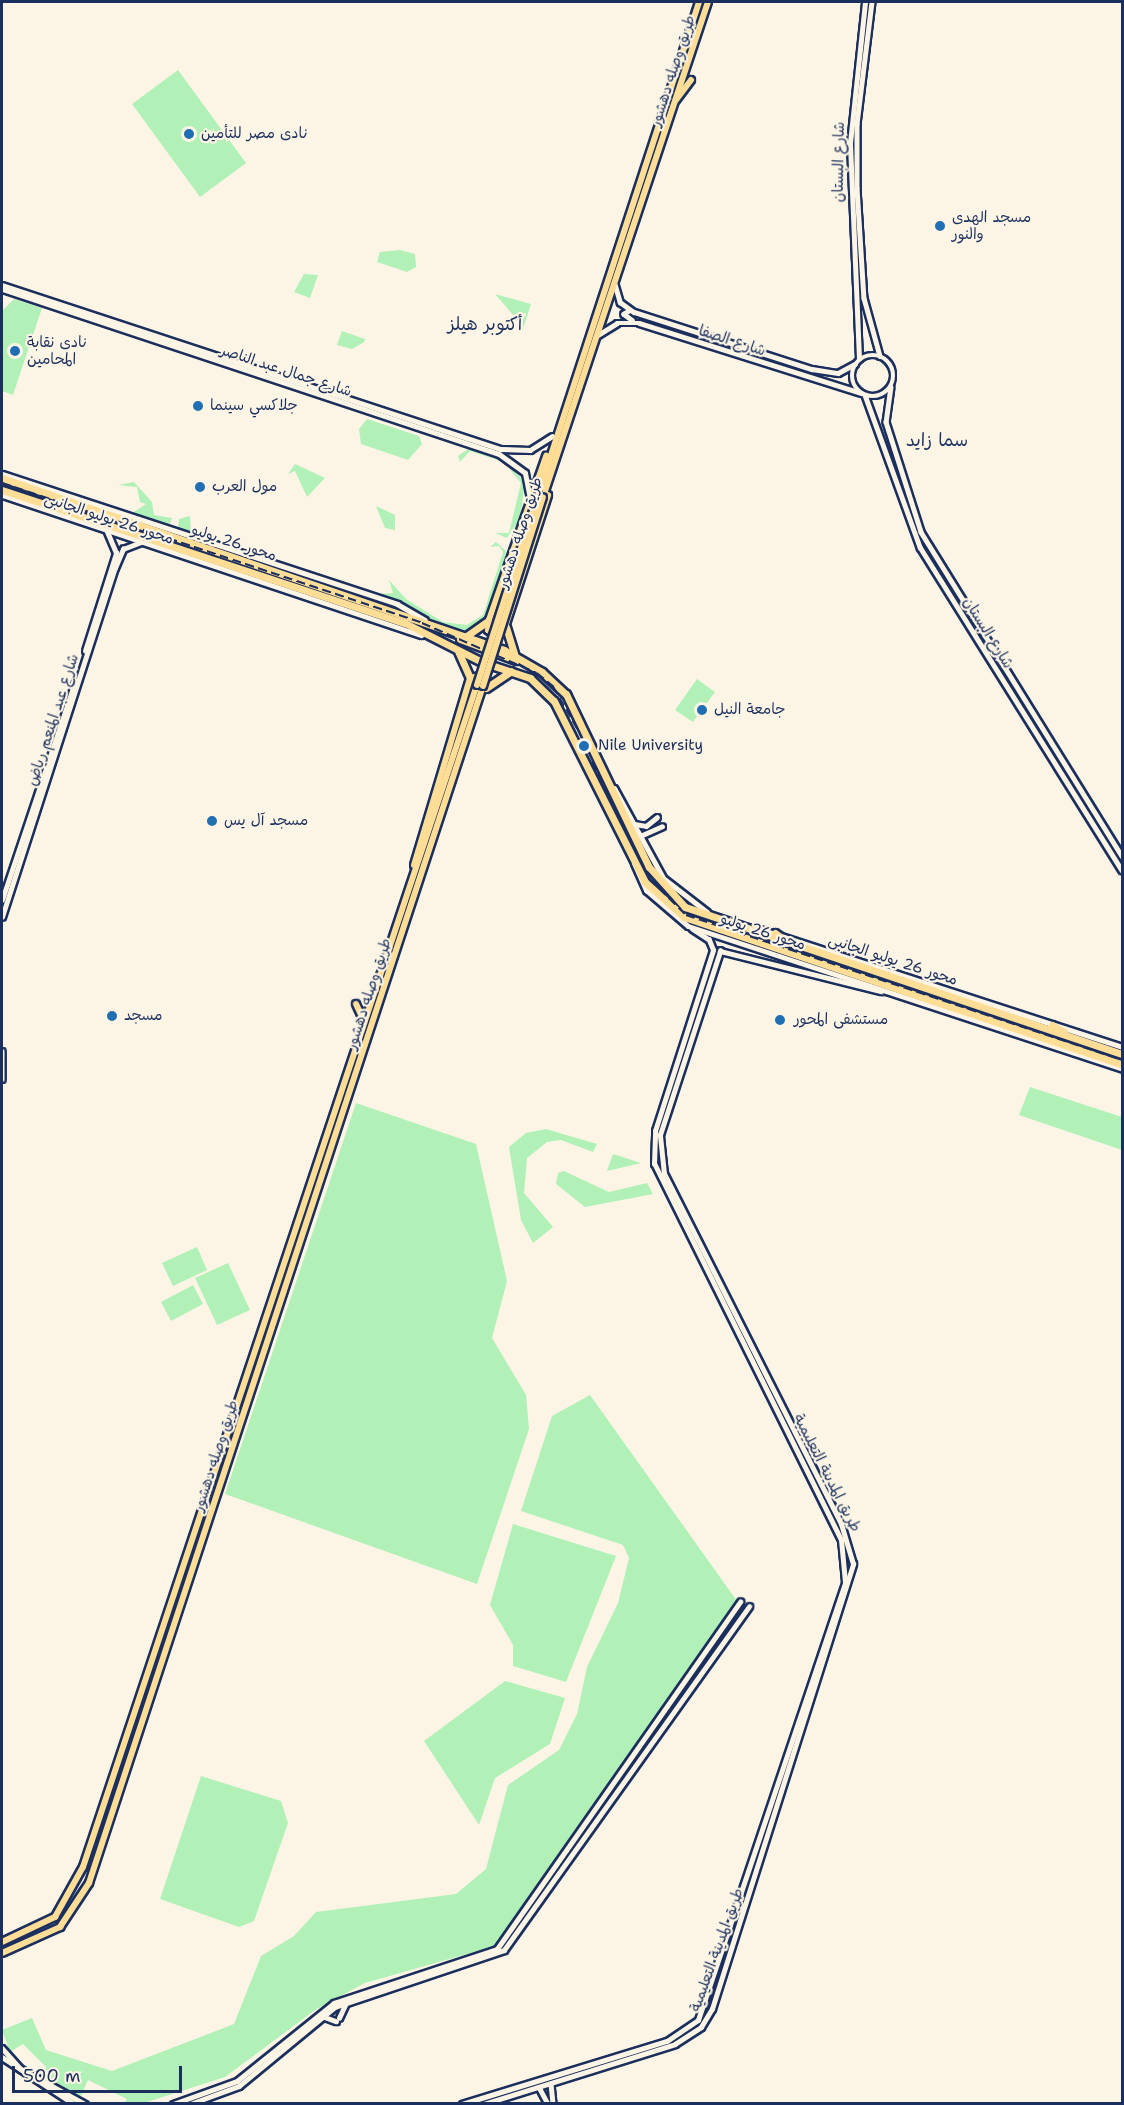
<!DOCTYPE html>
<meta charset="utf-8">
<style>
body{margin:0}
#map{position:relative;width:1124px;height:2105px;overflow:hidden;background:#fcf5e5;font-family:"Shantell Sans","Playpen Sans Arabic",sans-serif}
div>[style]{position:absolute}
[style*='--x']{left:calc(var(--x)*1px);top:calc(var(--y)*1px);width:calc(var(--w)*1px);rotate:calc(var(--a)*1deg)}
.green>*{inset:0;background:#b1f0b7}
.roads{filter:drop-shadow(2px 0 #1b2f5e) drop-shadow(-2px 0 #1b2f5e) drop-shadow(0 2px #1b2f5e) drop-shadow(0 -2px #1b2f5e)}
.tertiary>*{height:4.5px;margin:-2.25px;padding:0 2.25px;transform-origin:2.25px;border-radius:2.25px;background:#fcf5e5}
.tertiary>.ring{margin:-2.25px;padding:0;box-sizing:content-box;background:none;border:4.5px solid #fcf5e5;border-radius:50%}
.secondary>*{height:5px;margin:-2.5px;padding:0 2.5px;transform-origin:2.5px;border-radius:2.5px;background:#fcf5e5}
.primary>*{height:6px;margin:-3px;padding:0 3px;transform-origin:3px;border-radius:3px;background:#fedd96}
.trunk>*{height:7px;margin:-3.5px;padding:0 3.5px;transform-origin:3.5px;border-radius:3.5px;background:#fedd96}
.rail>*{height:1.5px;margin-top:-0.75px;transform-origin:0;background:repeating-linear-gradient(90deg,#1b2f5e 0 9px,transparent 0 13.5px)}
.bridges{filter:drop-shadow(2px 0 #1b2f5e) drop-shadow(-2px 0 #1b2f5e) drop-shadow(0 2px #1b2f5e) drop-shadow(0 -2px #1b2f5e)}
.primary-bridge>*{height:6px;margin:-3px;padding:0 3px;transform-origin:3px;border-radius:3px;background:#fedd96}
.dots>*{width:16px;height:16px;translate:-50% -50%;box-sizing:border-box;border:3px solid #fcf5e5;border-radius:50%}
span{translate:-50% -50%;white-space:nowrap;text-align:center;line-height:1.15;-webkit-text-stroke:4.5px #fcf5e5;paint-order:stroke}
.street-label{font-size:15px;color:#1b2f5e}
.poi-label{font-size:15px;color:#1b2f5e}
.left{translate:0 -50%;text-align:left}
.quarter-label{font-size:18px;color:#1b2f5e}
.frame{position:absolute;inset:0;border:3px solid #1b2f5e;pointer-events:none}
.scale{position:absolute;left:12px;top:2066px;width:170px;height:27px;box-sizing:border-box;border:3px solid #1b2f5e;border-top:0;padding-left:8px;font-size:18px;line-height:21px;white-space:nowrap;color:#1b2f5e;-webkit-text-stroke:4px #fcf5e5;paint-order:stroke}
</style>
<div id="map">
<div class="green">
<i style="clip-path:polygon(178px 70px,246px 163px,200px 197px,132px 104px)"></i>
<i style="clip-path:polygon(400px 250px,415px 254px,416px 267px,407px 272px,377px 262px,380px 252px)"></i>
<i style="clip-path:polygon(304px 274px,318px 275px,310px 298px,294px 292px)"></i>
<i style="clip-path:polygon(495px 294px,531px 304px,522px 332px,514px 316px)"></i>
<i style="clip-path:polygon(14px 299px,42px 308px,13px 395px,2px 391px,2px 311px)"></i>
<i style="clip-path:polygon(342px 331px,365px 339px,364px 342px,352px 349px,337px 345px)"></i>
<i style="clip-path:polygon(367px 419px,419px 436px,422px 444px,408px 460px,361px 444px,359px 429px)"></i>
<i style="clip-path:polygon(468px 449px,499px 457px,525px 482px,520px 519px,507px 538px,495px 533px,509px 533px,521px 483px,504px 462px,470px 451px,460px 462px,458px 456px)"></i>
<i style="clip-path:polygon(295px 464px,325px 478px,307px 497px,295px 471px,288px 474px)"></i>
<i style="clip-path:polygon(134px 482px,152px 502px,154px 515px,172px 518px,169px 526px,132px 513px,146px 504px,140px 502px,137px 487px,118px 485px)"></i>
<i style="clip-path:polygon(376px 506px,395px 515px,395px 530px,385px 528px)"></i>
<i style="clip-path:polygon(190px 516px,191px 530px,238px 548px,178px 529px,179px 519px)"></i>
<i style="clip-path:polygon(496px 542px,506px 551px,501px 580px,486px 619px,468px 631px,446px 627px,375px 594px,393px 593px,389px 580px,406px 599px,443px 622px,467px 625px,483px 615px,503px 552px,499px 546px,490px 547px)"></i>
<i style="clip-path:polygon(697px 679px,715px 692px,693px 722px,675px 710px)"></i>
<i style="clip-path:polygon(1030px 1087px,1122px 1117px,1122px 1150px,1019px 1115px)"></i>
<i style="clip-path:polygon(356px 1103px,476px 1144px,507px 1281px,492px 1338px,526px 1395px,529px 1429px,477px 1584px,225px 1494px)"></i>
<i style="clip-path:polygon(546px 1129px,597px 1144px,593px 1152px,561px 1140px,547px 1142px,527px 1158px,524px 1193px,553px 1227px,533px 1243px,521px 1220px,509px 1147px,526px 1133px)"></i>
<i style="clip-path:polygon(613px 1154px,641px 1163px,607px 1171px)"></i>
<i style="clip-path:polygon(564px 1171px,609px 1192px,647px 1183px,653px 1194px,585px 1207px,556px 1184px,558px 1173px)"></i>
<i style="clip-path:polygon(197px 1247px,207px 1270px,173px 1286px,162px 1263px)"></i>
<i style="clip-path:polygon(228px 1263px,250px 1310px,217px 1325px,195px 1278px)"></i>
<i style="clip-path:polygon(193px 1285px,203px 1304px,171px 1321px,161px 1302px)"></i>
<i style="clip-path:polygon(590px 1395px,737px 1601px,495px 1946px,365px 1983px,315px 2010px,225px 2077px,144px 2103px,124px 2103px,127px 2099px,88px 2080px,81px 2096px,42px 2076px,46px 2067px,23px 2044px,10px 2052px,2px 2030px,32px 2018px,46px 2050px,112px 2071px,234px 2024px,261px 1956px,294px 1936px,316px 1912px,456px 1894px,486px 1869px,508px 1785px,559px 1750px,577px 1714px,587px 1667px,618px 1603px,629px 1558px,623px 1545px,521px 1511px,552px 1416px)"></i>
<i style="clip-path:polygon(513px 1524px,616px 1556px,566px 1682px,513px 1666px,513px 1645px,490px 1605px)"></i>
<i style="clip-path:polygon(505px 1681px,565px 1698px,550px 1744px,495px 1778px,479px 1825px,424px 1741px)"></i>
<i style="clip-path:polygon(201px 1776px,281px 1801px,288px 1823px,254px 1921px,239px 1927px,160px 1899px)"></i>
</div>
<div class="roads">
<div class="tertiary">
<i style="--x:872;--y:2;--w:123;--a:97"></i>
<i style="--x:857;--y:124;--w:64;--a:90"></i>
<i style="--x:857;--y:188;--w:110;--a:86.4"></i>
<i style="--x:864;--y:298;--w:60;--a:74.6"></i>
<i style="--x:615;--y:284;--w:19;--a:74"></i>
<i style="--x:620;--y:302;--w:17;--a:36"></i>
<i style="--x:634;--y:312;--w:187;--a:17.8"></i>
<i style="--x:812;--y:369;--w:26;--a:9"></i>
<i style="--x:838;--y:373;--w:19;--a:-28"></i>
<i style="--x:629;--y:311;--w:6;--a:149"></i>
<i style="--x:624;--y:314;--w:10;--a:37"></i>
<i style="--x:598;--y:335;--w:22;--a:-32"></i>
<i style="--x:617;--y:323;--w:22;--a:0"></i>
<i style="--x:639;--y:323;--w:233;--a:17.5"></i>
<i class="ring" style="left:852px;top:355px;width:37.5px;height:37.5px"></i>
<i style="--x:859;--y:359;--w:216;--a:-92.4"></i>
<i style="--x:850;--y:143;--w:142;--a:-83.9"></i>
<i style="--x:891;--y:387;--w:35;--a:98"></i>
<i style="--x:886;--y:422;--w:115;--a:72.3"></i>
<i style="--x:921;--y:532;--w:381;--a:58.2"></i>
<i style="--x:865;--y:395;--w:162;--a:70.1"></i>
<i style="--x:920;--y:547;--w:381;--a:58"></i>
<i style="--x:85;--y:651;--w:103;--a:-72.4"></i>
<i style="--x:116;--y:553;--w:25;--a:-113"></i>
<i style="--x:2;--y:900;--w:230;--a:-71.5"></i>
<i style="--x:2;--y:917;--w:367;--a:-72.1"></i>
<i style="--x:115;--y:568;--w:21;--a:-67"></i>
<i style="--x:123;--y:549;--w:19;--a:-21"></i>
<i style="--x:2;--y:1051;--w:28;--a:90"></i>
<i style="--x:322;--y:2016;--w:15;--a:20"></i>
<i style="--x:339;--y:2018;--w:17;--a:-65"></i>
<i style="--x:2;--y:2048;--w:28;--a:48"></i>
<i style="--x:21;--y:2069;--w:73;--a:28.7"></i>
<i style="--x:2;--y:2057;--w:86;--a:33.1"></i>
<i style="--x:551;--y:2084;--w:20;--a:84"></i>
<i style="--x:539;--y:2087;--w:19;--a:62"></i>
<i style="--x:173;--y:2104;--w:68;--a:-19.8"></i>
<i style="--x:237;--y:2081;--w:124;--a:-38.8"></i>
<i style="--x:334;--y:2003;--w:172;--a:-18.3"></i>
<i style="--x:497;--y:1949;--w:424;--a:-55"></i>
<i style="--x:190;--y:2104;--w:52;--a:-20.2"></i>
<i style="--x:239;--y:2086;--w:124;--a:-39.5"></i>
<i style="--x:335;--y:2007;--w:178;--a:-18.6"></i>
<i style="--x:504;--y:1950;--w:422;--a:-54.5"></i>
<i style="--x:462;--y:2104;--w:214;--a:-17.1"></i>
<i style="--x:667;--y:2041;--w:37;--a:-34"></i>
<i style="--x:698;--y:2020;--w:462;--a:-71.4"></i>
<i style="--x:845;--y:1582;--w:42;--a:-95.4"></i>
<i style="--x:841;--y:1540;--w:420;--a:-116.4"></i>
<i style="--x:654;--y:1164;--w:33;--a:-88"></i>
<i style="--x:655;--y:1131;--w:190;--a:-72.2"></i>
<i style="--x:713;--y:950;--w:11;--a:-112"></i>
<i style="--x:709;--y:940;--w:20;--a:-147"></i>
<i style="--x:484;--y:2104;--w:200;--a:-17.4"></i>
<i style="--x:675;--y:2044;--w:31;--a:-33"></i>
<i style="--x:701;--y:2027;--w:21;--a:-59"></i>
<i style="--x:712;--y:2009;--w:467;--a:-72.4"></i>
<i style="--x:853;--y:1564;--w:42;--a:-106.7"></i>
<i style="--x:841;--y:1524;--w:392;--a:-116.8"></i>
<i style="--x:664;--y:1174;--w:39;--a:-96"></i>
<i style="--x:660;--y:1135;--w:194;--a:-71.9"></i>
<i style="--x:720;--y:951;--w:166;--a:14"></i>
</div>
<div class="secondary">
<i style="--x:2;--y:285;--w:524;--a:18.23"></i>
<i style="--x:500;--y:449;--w:30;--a:2"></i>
<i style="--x:530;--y:450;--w:26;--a:-32"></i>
<i style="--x:2;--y:289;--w:524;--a:18.37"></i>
<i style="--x:499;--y:454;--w:32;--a:36"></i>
<i style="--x:525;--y:473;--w:25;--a:79"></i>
<i style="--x:2;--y:474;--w:416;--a:18.2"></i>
<i style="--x:397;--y:604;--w:32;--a:30"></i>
<i style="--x:2;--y:495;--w:442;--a:18.5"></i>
<i style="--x:614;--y:788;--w:102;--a:61.4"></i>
<i style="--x:663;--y:878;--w:56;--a:37.7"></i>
<i style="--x:634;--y:824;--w:12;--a:9"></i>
<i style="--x:646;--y:826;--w:14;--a:-39"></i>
<i style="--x:640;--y:836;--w:24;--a:-24"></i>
<i style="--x:634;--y:863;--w:30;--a:66"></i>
<i style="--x:646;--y:890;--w:55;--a:40.6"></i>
<i style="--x:688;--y:926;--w:457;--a:18.2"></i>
<i style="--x:753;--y:927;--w:388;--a:18"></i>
</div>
<div class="primary">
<i style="--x:676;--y:100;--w:25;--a:-53"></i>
<i style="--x:538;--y:495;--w:519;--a:-71.91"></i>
<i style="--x:543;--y:497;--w:522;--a:-71.57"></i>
<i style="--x:504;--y:630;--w:142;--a:-71.9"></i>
<i style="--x:496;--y:636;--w:10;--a:-143"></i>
<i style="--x:488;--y:630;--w:10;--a:-84"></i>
<i style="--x:489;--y:620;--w:174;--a:-70.8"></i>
<i style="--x:414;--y:865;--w:195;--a:-73.3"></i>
<i style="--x:470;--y:678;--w:14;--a:-12"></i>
<i style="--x:356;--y:1004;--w:17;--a:65"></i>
<i style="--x:2;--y:1942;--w:59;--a:-25.3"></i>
<i style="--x:55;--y:1917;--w:57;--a:-60.8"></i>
<i style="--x:83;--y:1867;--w:1246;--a:-71.57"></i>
<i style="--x:2;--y:1953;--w:64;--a:-24.1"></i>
<i style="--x:60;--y:1927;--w:53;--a:-56.6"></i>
<i style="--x:89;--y:1883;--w:1260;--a:-71.78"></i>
</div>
<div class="trunk">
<i style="--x:2;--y:478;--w:531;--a:18.91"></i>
<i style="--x:504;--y:650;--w:44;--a:30.1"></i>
<i style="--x:542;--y:672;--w:33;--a:43"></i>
<i style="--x:566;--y:694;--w:192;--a:64.4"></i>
<i style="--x:649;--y:867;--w:54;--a:48"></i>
<i style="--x:685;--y:907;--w:461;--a:18.6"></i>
<i style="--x:2;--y:490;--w:424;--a:18.3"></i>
<i style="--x:405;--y:623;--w:86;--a:26.9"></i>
<i style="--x:482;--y:662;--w:51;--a:18.4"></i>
<i style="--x:530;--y:678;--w:33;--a:44"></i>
<i style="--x:554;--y:701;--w:203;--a:63.3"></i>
<i style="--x:645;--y:882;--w:52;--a:41.9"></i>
<i style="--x:684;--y:917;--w:462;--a:18.6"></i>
<i style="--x:506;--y:627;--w:28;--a:73"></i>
<i style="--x:465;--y:637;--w:29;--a:-35"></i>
<i style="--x:460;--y:639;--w:60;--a:20.6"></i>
<i style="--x:458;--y:651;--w:30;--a:66"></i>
<i style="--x:486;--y:688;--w:30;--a:-34"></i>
<i style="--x:775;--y:933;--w:14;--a:36"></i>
<i style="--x:1052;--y:1025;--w:14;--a:30"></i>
</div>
</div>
<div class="rail">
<i style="--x:2;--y:483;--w:443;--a:18.4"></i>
<i style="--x:422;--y:623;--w:125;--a:23.5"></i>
<i style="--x:537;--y:673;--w:21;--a:39"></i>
<i style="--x:553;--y:686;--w:51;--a:60.4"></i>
<i style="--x:592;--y:762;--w:131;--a:63.6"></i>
<i style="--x:650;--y:879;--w:51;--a:45"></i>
<i style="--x:686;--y:915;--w:459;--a:18.4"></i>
</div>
<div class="bridges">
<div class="primary-bridge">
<i style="--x:477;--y:685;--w:200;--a:-72.2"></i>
<i style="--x:483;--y:686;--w:198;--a:-72.4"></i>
</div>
</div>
<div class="dots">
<i style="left:189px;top:134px;background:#1f6fb2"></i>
<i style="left:940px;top:226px;background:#1f6fb2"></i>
<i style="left:15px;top:351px;background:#1f6fb2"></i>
<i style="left:198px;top:406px;background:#1f6fb2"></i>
<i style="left:200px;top:487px;background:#1f6fb2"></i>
<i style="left:702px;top:710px;background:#1f6fb2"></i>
<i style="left:584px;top:746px;background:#1f6fb2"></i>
<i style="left:212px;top:821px;background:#1f6fb2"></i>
<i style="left:112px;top:1016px;background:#1f6fb2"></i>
<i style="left:780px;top:1020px;background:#1f6fb2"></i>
</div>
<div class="street-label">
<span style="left:673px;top:71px;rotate:-72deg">طريق وصله دهشور</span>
<span style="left:839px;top:162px;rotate:-89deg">شارع البستان</span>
<span style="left:732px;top:341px;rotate:18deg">شارع الصفا</span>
<span style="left:286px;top:371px;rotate:18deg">شارع جمال عبد الناصر</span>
<span style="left:109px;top:519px;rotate:18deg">محور 26 يوليو الجانبى</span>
<span style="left:520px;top:533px;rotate:-72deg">طريق وصله دهشور</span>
<span style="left:234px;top:543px;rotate:18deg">محور 26 يوليو</span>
<span style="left:988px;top:633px;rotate:58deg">شارع البستان</span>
<span style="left:53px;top:720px;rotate:-72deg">شارع عبد المنعم رياض</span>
<span style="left:763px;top:932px;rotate:18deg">محور 26 يوليو</span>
<span style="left:893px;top:960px;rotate:18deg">محور 26 يوليو الجانبى</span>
<span style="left:369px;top:994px;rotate:-72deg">طريق وصله دهشور</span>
<span style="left:216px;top:1456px;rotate:-72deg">طريق وصله دهشور</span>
<span style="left:827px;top:1473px;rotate:63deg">طريق المدينة التعليمية</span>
<span style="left:717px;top:1950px;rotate:-70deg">طريق المدينة التعليمية</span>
</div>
<div class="poi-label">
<span class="left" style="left:201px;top:134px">نادى مصر للتأمين</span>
<span class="left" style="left:952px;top:226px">مسجد الهدى<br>والنور</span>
<span class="left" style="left:27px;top:351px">نادى نقابة<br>المحامين</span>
<span class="left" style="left:210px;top:406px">جلاكسي سينما</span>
<span class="left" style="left:212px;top:487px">مول العرب</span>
<span class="left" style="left:714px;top:710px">جامعة النيل</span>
<span class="left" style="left:598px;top:746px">Nile University</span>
<span class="left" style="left:224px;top:821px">مسجد آل يس</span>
<span class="left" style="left:124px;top:1016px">مسجد</span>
<span class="left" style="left:794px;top:1020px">مستشفى المحور</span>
</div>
<div class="quarter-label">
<span style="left:485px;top:324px">أكتوبر هيلز</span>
<span style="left:937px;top:440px">سما زايد</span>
</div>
<div class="frame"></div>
<div class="scale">500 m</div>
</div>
